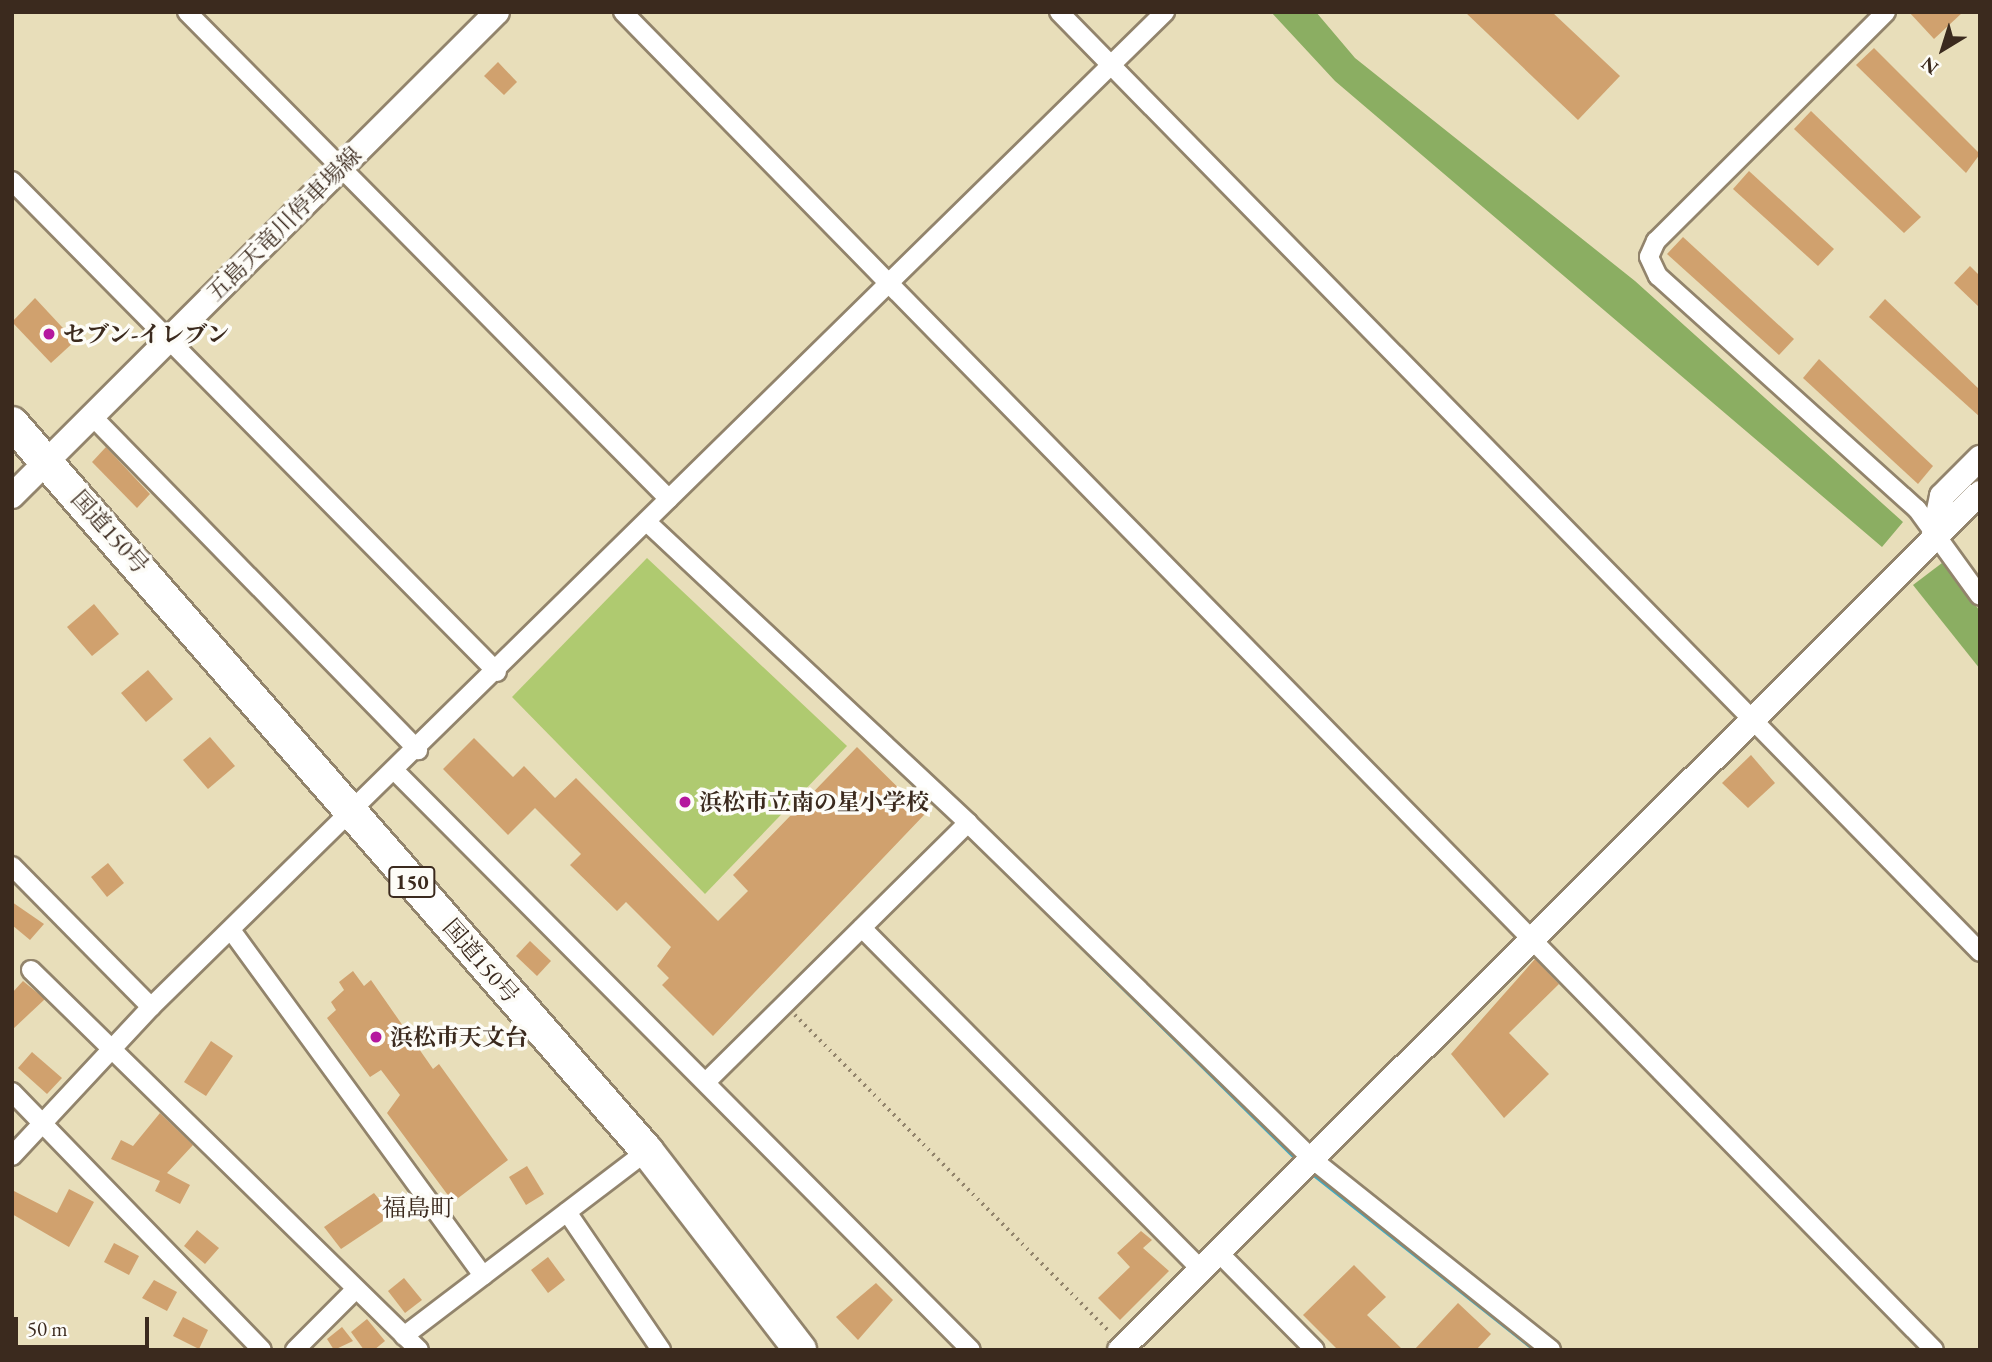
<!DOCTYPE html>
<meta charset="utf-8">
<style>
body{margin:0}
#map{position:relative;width:1992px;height:1362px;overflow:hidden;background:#e8deba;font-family:"EB Garamond","Noto Serif JP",serif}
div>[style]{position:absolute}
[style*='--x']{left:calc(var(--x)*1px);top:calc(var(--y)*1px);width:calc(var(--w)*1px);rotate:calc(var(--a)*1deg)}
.green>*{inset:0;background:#afca70}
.forest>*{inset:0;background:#8bae62}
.stream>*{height:5px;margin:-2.5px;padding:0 2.5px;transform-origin:2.5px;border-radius:2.5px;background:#41a9c1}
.building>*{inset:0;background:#d0a16e}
.path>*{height:3.5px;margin-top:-1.75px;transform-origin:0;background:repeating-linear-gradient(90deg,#92846c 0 2px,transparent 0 7px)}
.roads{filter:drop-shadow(2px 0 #92846c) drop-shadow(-2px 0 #92846c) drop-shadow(0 2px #92846c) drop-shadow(0 -2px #92846c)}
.street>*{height:18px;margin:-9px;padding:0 9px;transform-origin:9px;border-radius:9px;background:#fff}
.secondary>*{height:24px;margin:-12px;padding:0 12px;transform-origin:12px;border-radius:12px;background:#fff}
.highway>*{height:32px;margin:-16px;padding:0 16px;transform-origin:16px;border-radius:16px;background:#fff}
.dots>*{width:19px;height:19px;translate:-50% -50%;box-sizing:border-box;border:4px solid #fdfcf7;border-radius:50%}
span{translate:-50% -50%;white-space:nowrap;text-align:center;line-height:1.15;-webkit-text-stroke:7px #fdfcf7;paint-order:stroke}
.shield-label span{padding:2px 5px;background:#fdfcf7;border:2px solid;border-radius:5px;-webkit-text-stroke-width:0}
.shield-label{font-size:21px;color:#3b2a1e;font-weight:700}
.street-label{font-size:23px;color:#3b2a1e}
.poi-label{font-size:23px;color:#3b2a1e;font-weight:700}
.left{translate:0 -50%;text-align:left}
.neighbourhood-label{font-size:24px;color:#3b2a1e}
.frame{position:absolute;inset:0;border:14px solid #3b2a1e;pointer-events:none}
.north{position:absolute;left:1908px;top:14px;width:70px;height:70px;-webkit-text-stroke:5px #fdfcf7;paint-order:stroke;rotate:218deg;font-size:19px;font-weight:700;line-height:28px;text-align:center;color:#3b2a1e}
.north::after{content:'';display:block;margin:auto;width:24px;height:32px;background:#3b2a1e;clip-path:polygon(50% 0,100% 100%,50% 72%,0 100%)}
.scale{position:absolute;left:14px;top:1317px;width:135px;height:32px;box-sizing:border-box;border:4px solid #3b2a1e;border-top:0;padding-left:9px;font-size:21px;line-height:24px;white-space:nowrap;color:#3b2a1e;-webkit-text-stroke:5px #fdfcf7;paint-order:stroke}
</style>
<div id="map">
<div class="green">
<i style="clip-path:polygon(647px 558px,847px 746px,705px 894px,512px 697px)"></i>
</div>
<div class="forest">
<i style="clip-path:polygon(1271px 12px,1316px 12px,1355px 58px,1635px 281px,1903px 522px,1882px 547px,1335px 81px)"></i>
<i style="clip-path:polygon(1942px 563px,1980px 611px,1980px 669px,1913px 585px)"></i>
</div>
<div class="stream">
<i style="--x:1076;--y:941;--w:309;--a:44.6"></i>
<i style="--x:1315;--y:1175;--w:282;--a:38.4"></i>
</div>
<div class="building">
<i style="clip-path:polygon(1465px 12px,1552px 12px,1620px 76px,1578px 120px)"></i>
<i style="clip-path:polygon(1909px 12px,1963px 12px,1934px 39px)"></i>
<i style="clip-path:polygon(1874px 48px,1980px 154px,1966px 173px,1856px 65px)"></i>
<i style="clip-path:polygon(498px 62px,517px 82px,504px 95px,484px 76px)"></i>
<i style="clip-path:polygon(1811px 111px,1921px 217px,1904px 233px,1794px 129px)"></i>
<i style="clip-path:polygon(1749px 171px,1834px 249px,1818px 266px,1733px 189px)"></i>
<i style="clip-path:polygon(1683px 237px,1794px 339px,1779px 355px,1667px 254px)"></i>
<i style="clip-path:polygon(1970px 266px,1980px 276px,1980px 308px,1954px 283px)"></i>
<i style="clip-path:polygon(35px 298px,75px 341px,51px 363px,12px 322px)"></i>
<i style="clip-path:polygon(1885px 299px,1980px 390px,1980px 417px,1869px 317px)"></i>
<i style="clip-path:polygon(1819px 359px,1933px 466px,1918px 484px,1803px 378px)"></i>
<i style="clip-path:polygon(106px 447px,150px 494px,137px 508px,92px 462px)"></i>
<i style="clip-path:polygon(94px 604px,119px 634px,92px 656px,67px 627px)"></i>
<i style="clip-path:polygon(148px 670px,173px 699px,146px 722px,121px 693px)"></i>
<i style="clip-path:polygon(210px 737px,235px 766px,208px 789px,183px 760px)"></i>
<i style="clip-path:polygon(474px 738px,513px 777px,524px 766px,555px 798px,576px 778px,718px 921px,748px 891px,733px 875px,857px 747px,925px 814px,713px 1036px,662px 985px,669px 978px,657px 966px,671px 947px,626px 902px,617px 911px,570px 865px,581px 854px,535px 808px,508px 835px,443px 769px)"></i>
<i style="clip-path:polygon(1751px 755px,1775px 783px,1748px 808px,1722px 783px)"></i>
<i style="clip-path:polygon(108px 863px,124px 883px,107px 897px,91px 877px)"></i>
<i style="clip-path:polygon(12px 902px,44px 924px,30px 940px,12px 925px)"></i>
<i style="clip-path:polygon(530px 941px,551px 961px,537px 976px,516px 956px)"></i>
<i style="clip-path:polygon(1535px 959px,1559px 984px,1509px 1033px,1549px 1074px,1504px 1118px,1451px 1054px)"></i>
<i style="clip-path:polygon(353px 971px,364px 986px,371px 980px,433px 1069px,439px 1064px,508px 1160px,453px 1202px,387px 1113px,400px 1095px,381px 1070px,370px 1077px,327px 1018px,336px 1010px,331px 1002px,344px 990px,339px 982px)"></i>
<i style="clip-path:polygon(23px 981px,45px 999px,12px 1030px,12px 993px)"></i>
<i style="clip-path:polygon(211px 1041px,233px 1056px,206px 1096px,184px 1082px)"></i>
<i style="clip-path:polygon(32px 1052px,62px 1078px,47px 1094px,18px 1068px)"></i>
<i style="clip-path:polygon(160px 1113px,193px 1145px,167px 1173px,190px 1185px,180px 1204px,155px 1191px,160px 1181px,111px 1159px,121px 1140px,133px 1146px)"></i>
<i style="clip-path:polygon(527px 1166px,544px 1194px,526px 1205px,509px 1177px)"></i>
<i style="clip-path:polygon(69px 1189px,94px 1202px,69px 1247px,12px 1214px,12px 1190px,57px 1213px)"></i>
<i style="clip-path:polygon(374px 1193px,392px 1215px,341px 1249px,324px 1227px)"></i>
<i style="clip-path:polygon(197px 1230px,219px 1248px,205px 1264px,184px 1246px)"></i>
<i style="clip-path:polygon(1141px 1231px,1152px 1240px,1143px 1248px,1169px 1271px,1120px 1320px,1098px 1298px,1130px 1267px,1117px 1253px)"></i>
<i style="clip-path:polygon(114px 1243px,139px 1256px,129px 1275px,104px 1262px)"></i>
<i style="clip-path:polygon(548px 1257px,565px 1280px,548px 1293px,531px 1270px)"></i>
<i style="clip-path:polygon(1354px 1265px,1386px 1297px,1367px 1315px,1403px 1350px,1338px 1350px,1303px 1315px)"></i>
<i style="clip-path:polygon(404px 1278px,422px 1300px,405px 1313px,388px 1291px)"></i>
<i style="clip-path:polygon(154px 1280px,177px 1292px,167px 1311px,142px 1298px)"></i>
<i style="clip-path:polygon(876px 1283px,893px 1300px,858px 1340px,836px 1317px)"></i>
<i style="clip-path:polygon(1458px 1303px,1491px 1334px,1476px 1350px,1414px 1350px)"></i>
<i style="clip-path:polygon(183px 1317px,208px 1330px,199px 1349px,173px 1336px)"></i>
<i style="clip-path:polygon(367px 1319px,385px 1341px,374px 1350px,364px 1350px,351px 1332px)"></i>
<i style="clip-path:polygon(342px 1327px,353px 1341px,334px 1350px,327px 1339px)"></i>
</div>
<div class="path">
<i style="--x:795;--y:1015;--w:447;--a:45.2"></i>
</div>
<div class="roads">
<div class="street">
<i style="--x:187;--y:12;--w:685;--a:45.3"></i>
<i style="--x:623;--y:12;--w:1873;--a:45.58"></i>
<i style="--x:1059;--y:12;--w:1316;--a:45.58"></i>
<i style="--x:1886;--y:12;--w:325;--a:135.1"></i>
<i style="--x:1656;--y:241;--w:17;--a:114"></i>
<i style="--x:1649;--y:257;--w:21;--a:65"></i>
<i style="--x:1658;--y:276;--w:348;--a:42"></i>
<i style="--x:1917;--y:509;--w:107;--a:54.1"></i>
<i style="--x:12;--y:181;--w:690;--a:45.35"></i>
<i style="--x:92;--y:416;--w:467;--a:45.7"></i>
<i style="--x:649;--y:524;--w:437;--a:43.1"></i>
<i style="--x:968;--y:823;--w:481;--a:44.3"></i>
<i style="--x:1312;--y:1159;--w:306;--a:38.6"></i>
<i style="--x:396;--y:772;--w:815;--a:45.15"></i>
<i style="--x:12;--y:866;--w:198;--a:45.4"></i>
<i style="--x:862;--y:928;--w:482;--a:45.2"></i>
<i style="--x:231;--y:930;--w:428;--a:53.9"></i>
<i style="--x:31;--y:970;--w:543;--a:44.4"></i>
<i style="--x:708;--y:1080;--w:366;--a:-44.7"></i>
<i style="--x:12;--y:1092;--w:359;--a:45.9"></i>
<i style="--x:12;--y:1156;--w:204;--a:-47"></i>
<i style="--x:151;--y:1007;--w:1421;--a:-44.46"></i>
<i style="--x:567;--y:1212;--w:167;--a:55.7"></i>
<i style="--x:1219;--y:1253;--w:136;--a:45.3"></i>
<i style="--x:404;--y:1336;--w:305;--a:-37.3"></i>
<i style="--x:295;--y:1350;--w:86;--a:-45"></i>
</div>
<div class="secondary">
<i style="--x:12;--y:496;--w:685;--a:-44.94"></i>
<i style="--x:1933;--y:539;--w:44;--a:-78.2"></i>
<i style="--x:1942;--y:496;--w:54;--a:-45"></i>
<i style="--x:1120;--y:1350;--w:1214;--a:-44.9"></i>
</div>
<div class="highway">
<i style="--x:12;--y:423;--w:966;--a:48.9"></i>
<i style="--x:647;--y:1151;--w:251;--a:52.4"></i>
</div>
</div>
<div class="dots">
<i style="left:49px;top:334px;background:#b5179e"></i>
<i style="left:685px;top:802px;background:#b5179e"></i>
<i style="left:376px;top:1037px;background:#b5179e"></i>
</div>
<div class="shield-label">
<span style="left:412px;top:882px">150</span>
</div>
<div class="street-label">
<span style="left:284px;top:224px;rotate:-45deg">五島天竜川停車場線</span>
<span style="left:110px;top:532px;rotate:48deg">国道150号</span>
<span style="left:481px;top:961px;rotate:49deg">国道150号</span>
</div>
<div class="poi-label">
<span class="left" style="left:63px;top:334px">セブン-イレブン</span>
<span class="left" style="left:699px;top:802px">浜松市立南の星小学校</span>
<span class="left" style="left:390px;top:1037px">浜松市天文台</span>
</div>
<div class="neighbourhood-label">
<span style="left:418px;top:1208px">福島町</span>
</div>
<div class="frame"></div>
<div class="north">N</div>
<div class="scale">50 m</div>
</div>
